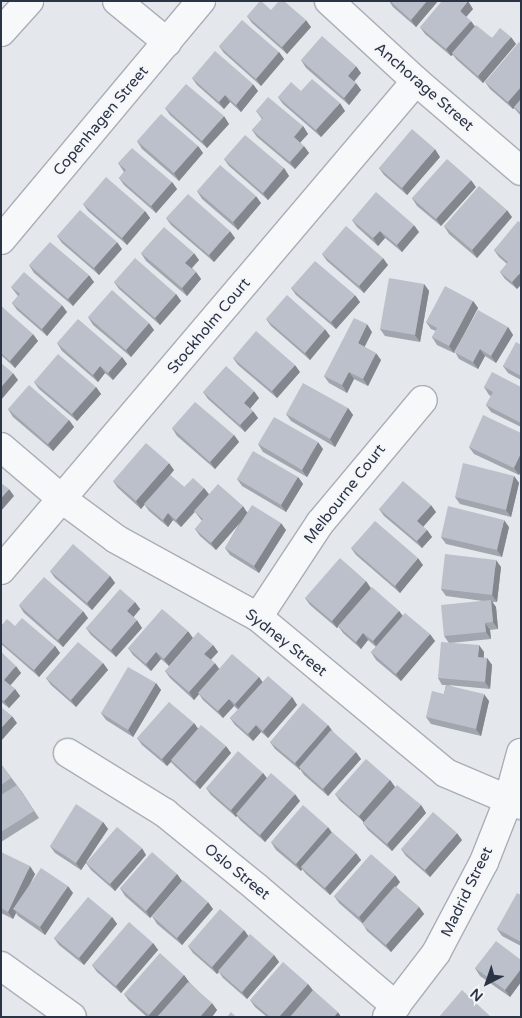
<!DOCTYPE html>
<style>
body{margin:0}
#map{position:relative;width:522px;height:1018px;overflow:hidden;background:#e4e7ec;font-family:"Varela Round",sans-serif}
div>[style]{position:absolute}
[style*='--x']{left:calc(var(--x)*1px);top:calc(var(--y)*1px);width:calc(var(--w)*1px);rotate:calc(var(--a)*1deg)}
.roads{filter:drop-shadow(1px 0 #a9aeb7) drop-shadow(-1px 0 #a9aeb7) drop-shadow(0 1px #a9aeb7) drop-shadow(0 -1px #a9aeb7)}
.minor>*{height:28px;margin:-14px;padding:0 14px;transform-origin:14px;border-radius:14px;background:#f7f8fa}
.wall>*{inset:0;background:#a1a5ae}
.shaded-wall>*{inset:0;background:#83868d}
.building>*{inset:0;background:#bbc0ca}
span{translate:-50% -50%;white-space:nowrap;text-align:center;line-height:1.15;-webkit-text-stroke:4.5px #f4f6f9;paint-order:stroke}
.street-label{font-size:15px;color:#2b3445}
.frame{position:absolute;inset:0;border:2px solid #2b3445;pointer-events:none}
.north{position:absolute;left:462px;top:958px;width:50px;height:50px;-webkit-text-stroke:4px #f4f6f9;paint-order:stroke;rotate:221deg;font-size:14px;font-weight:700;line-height:20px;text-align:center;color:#2b3445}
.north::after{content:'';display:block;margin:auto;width:18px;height:22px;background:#2b3445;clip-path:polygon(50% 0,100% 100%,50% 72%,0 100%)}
</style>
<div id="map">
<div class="roads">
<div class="minor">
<i style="--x:117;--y:1;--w:65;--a:39.4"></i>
<i style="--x:329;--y:1;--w:118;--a:42.6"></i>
<i style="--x:416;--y:81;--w:138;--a:40.6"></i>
<i style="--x:1;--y:32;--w:42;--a:-47.9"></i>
<i style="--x:1;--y:240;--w:312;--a:-50.1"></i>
<i style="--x:1;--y:447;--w:80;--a:40.4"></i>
<i style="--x:62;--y:499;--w:67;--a:36.5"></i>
<i style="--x:116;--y:539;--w:162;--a:28.8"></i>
<i style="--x:258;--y:617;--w:244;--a:39.7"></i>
<i style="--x:446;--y:773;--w:82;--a:23.1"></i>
<i style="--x:1;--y:570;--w:641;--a:-49.68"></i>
<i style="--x:258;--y:617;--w:113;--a:-56.6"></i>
<i style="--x:320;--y:523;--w:160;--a:-50.1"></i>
<i style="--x:68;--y:753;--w:114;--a:31.7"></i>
<i style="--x:165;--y:813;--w:117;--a:39.1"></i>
<i style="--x:256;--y:887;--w:184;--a:40.4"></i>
<i style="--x:1;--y:966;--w:87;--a:35.7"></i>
<i style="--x:387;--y:1017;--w:81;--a:-52.6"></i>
<i style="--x:436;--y:953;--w:103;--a:-62.2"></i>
<i style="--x:484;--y:862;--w:66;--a:-68.5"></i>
<i style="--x:508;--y:801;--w:50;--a:-74.8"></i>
</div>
</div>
<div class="wall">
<i style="clip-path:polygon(389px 1px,438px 1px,416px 27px,393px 7px)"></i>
<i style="clip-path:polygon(473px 9px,466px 17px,475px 27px,492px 38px,516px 44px,483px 83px,457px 60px,453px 55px,451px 56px,425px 34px,420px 27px)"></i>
<i style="clip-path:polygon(271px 10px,311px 27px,287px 54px,252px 23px,247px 16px)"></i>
<i style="clip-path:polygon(521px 44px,521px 116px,514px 108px,513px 109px,490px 89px,485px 82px)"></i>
<i style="clip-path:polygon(219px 46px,279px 52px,284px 59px,261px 86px,224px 53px)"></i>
<i style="clip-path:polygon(301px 60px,361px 73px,354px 81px,361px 90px,349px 105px,306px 68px)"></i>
<i style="clip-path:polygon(192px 78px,258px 91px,241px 112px,230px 102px,224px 109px,197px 85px)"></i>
<i style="clip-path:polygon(301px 91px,345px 111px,321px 137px,283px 104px,278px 97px)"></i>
<i style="clip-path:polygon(165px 108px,229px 124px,207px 148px,170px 115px)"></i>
<i style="clip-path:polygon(256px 111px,303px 126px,308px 134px,300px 142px,309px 153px,295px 169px,257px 137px,252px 130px,262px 119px)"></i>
<i style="clip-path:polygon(137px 141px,198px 146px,203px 153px,179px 181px,142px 149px)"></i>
<i style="clip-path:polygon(440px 157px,407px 195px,384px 175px,379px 168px)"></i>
<i style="clip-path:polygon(224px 159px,284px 168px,289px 176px,268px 200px,229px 166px)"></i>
<i style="clip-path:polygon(118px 163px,172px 182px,177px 189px,156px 213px,124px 185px,119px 178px,124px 172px)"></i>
<i style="clip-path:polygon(476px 187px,441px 226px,417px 206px,412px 198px)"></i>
<i style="clip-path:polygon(197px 191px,261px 203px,238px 230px,202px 199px)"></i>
<i style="clip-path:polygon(83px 204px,145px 211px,150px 218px,127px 245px,88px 211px)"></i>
<i style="clip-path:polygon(512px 217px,477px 258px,449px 234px,444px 226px)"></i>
<i style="clip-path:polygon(166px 218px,235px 238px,214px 262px,171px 225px)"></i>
<i style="clip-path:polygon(352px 220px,419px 232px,402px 252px,385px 238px,378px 246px,357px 227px)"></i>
<i style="clip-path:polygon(521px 223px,517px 289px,505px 279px,500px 272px,507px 264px,499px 257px,494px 250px)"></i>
<i style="clip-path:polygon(57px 236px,122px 249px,99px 275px,62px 243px)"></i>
<i style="clip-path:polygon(141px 253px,199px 260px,192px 268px,196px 272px,201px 279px,187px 296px,146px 261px)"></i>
<i style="clip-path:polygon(322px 254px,388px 265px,364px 293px,327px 261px)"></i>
<i style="clip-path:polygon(29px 265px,94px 282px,73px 306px,34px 273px)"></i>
<i style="clip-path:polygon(114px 282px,176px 294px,181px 301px,160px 325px,119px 289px)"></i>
<i style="clip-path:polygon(424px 284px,429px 291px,420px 342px,385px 336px,380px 329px)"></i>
<i style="clip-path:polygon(11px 287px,67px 312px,47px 336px,17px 310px,12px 303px,18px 296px)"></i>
<i style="clip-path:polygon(291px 288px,360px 302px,336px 329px,296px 295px)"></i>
<i style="clip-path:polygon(473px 301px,478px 308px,460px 342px,508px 327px,513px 335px,496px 363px,485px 356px,478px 369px,459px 359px,455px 352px,454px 353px,437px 345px,432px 337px,436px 331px,431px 329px,426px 322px)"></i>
<i style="clip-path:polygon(1px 306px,38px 341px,15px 368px,1px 355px)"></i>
<i style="clip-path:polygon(88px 317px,154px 330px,131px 357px,93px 325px)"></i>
<i style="clip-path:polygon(266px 319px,330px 336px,310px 360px,271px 326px)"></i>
<i style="clip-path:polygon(372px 332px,364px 347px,381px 360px,368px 386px,354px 379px,347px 393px,329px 383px,324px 376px)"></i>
<i style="clip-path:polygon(57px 343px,122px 357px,127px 364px,113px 380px,105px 373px,98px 382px,62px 351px)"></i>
<i style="clip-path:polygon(521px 345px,521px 380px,508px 373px,503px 366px)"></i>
<i style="clip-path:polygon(233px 358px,300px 372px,277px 398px,238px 365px)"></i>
<i style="clip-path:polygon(34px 382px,96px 387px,101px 394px,77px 421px,39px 389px)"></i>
<i style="clip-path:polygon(484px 387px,521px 387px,521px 427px,491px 412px,486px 405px,491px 396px,489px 395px)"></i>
<i style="clip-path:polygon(203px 392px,259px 398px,250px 408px,258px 418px,245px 432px,208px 399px)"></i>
<i style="clip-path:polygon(348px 408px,353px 415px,335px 447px,291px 421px,286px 414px)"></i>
<i style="clip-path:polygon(8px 409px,69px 420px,74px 427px,53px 451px,13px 417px)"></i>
<i style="clip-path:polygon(172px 428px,234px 435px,239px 442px,215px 469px,177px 436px)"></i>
<i style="clip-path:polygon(521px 433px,521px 471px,519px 475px,474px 454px,469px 447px)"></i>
<i style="clip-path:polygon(258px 444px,323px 449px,307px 477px,263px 452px)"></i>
<i style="clip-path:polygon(174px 470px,170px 475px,184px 487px,204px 488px,209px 494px,286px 530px,259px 573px,230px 555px,225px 548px,241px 521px,216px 550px,200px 536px,195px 529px,202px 521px,195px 512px,181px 527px,173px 520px,168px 527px,149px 511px,144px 504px,141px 509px,118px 488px,113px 481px)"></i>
<i style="clip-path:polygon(514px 476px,519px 483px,511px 517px,460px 504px,455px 497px)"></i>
<i style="clip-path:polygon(298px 477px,303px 484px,286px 512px,242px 486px,237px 479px)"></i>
<i style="clip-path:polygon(379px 509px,436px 512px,423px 527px,427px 530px,432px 537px,422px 548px,384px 516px)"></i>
<i style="clip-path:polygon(509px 527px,502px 557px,446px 544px,441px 537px)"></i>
<i style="clip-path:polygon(351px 548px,423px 565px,400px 593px,356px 555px)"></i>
<i style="clip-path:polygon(501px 567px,497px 602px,492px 602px,496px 607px,498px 629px,490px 630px,491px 639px,450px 643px,484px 652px,484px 658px,487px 658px,492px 665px,490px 689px,448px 685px,489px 701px,481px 736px,431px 724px,426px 717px,444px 694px,446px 685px,442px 685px,438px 678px,449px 643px,444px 636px,483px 601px,446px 596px,441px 589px)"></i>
<i style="clip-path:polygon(50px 571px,110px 576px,115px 583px,92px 610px,55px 578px)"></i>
<i style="clip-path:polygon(366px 581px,371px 588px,399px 611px,403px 616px,435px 641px,401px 681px,376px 660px,371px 652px,376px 647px,368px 640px,361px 649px,343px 633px,338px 626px,337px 628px,310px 605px,305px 598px)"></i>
<i style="clip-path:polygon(135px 602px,140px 609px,133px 617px,142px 628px,116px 657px,91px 635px,86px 628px)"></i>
<i style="clip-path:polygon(19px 605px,88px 618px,63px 647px,24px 613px)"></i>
<i style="clip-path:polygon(1px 626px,15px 626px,55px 646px,60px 653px,39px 677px,1px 644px)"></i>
<i style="clip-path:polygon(193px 638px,169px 666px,161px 659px,151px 671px,133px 655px,128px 648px)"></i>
<i style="clip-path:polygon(213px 645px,218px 652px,211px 660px,219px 669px,259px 677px,262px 682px,292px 697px,297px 705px,268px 738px,261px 732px,253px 741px,235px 725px,230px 718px,238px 710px,234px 706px,223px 718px,203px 700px,199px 694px,194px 700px,170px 678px,165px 671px)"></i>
<i style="clip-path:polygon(1px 652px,21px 673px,10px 685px,15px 689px,20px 696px,9px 708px,1px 702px)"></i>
<i style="clip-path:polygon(103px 663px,108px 670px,76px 707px,51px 685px,46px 678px)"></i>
<i style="clip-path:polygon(156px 683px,161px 690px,133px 737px,106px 720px,101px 713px)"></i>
<i style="clip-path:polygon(194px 723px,198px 729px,231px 753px,200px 789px,176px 767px,171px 762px,167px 766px,142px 745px,137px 738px)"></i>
<i style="clip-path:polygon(328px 725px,333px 732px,361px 759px,328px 796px,304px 775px,300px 769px,300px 770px,275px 749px,270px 742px)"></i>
<i style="clip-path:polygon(1px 764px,22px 792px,39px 818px,1px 842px)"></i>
<i style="clip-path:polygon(263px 773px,267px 778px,300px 801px,265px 842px,241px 821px,237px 816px,236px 817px,211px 795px,206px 788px)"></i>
<i style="clip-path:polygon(390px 780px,395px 787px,421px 805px,426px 813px,392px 851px,368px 830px,363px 823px,364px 822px,340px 801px,335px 794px)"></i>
<i style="clip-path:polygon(103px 822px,108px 829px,86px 862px,146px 855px,115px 891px,91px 870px,86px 863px,81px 870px,55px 853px,50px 846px)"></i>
<i style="clip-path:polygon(331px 832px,361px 860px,330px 895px,306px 874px,302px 869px,301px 871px,276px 850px,271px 842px)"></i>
<i style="clip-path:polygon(462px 840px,430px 877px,406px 856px,401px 849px)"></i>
<i style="clip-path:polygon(1px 852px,35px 874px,29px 886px,73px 893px,45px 935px,18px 916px,16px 913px,13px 919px,1px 913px)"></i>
<i style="clip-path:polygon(177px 874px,182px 881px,150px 918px,125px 896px,120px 888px)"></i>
<i style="clip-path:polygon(400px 882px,396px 887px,419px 907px,424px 914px,391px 952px,367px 931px,363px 924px,339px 903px,334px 896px)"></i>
<i style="clip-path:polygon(521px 895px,521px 946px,502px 936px,497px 929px)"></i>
<i style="clip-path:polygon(213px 909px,182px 945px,157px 924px,152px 916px)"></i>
<i style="clip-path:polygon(112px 917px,117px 924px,84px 965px,59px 945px,54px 938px)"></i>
<i style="clip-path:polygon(244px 930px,248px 936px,274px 955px,279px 962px,247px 999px,223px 978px,219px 972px,217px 974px,193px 953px,188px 946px)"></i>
<i style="clip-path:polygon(153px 943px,158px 950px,121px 993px,97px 972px,92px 965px)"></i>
<i style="clip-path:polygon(521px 960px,521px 982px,510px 997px,480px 976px,475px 968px)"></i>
<i style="clip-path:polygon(184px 975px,189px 982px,217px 1010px,212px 1017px,147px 1017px,129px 1001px,124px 994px)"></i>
<i style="clip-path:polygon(308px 984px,313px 990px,341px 1017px,267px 1017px,255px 1007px,250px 1000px)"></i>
</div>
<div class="shaded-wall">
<i style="clip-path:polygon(427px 1px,438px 1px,416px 27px,411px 20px)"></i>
<i style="clip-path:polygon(468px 1px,473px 9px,465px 18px,460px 11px)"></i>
<i style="clip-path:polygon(306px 20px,311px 27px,287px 54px,282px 47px)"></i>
<i style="clip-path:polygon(471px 21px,476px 28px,451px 56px,446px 49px)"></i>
<i style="clip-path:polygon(511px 37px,516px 44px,483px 83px,478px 76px)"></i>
<i style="clip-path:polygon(279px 52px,284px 59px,261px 86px,256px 79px)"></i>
<i style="clip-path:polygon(356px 66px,361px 73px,353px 83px,348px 76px)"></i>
<i style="clip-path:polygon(356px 83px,361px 90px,349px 105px,344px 98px)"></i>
<i style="clip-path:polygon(253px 84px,258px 91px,241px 112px,236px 105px)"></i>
<i style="clip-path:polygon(521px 87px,521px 100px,513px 109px,508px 102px)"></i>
<i style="clip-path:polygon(225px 95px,230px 102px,224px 109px,219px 102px)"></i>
<i style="clip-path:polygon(340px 103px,345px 111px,321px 137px,316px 130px)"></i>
<i style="clip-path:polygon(224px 116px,229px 124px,207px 148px,202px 141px)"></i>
<i style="clip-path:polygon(303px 126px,308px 134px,299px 144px,294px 137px)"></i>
<i style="clip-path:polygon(198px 146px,203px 153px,179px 181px,174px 173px)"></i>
<i style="clip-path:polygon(304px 146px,309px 153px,295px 169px,290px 162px)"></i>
<i style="clip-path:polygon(435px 149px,440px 157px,407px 195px,402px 188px)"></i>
<i style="clip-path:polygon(284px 168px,289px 176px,268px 200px,263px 193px)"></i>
<i style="clip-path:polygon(471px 180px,476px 187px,441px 226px,436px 219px)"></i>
<i style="clip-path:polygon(172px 182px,177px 189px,156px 213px,151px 206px)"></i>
<i style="clip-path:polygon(256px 196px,261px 203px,238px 230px,233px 222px)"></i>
<i style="clip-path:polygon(507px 210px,512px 217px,477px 258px,472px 250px)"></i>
<i style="clip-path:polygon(145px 211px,150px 218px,127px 245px,122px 238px)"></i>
<i style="clip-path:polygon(414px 225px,419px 232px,402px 252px,397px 245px)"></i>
<i style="clip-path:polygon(230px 231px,235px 238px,214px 262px,209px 255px)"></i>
<i style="clip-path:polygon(380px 231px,385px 238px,378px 246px,373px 238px)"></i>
<i style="clip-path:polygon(117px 242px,122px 249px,99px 275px,94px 268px)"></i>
<i style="clip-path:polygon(194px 253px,199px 260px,190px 270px,185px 263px)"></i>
<i style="clip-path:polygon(383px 258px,388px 265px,364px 293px,359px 286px)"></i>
<i style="clip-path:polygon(196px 272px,201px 279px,187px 296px,182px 288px)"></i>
<i style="clip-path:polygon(521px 272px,521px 285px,517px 289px,512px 282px)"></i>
<i style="clip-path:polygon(89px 275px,94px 282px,73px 306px,68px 299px)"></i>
<i style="clip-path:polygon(424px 284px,429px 291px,420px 342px,415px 335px)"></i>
<i style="clip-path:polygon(176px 294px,181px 301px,160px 325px,155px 318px)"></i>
<i style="clip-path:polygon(355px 295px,360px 302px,336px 329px,331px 322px)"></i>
<i style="clip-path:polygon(473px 301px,478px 308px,454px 353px,449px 346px)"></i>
<i style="clip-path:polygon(62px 305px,67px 312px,47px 336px,42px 329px)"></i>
<i style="clip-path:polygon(149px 323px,154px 330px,131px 357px,126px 350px)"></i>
<i style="clip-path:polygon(367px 324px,372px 332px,363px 350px,358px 343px)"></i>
<i style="clip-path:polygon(508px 327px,513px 335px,496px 363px,491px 356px)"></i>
<i style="clip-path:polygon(325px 329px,330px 336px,310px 360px,305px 353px)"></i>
<i style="clip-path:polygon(33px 334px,38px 341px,15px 368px,10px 361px)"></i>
<i style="clip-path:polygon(480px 349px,485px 356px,478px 369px,473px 362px)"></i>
<i style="clip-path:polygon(376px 353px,381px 360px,368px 386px,363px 379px)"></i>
<i style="clip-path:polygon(122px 357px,127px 364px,113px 380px,108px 373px)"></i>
<i style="clip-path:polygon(295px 365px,300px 372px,277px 398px,272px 391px)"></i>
<i style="clip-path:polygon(100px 366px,105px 373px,98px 382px,93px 375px)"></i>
<i style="clip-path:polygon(349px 372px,354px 379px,347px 393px,342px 385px)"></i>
<i style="clip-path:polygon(13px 373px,18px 380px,1px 400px,1px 387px)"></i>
<i style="clip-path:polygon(96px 387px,101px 394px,77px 421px,72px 414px)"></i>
<i style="clip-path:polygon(254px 391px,259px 398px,249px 410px,244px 403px)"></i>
<i style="clip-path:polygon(348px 408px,353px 415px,335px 447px,330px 439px)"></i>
<i style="clip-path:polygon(253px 411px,258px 418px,245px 432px,240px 425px)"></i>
<i style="clip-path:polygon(69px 420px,74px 427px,53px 451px,48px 444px)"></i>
<i style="clip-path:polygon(234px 435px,239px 442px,215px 469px,210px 462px)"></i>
<i style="clip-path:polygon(318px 442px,323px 449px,307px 477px,302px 470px)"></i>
<i style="clip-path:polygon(521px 453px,521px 471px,519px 475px,514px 468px)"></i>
<i style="clip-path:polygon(169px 463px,174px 470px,141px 509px,136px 501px)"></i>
<i style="clip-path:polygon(514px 476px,519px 483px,511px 517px,506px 510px)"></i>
<i style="clip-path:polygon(298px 477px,303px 484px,286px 512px,281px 505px)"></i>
<i style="clip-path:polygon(204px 488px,209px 495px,181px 527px,176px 520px)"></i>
<i style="clip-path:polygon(9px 489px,14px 496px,1px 511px,1px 498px)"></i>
<i style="clip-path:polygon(431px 505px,436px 512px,422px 528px,417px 521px)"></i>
<i style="clip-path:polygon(243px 506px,248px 514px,216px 550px,211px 543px)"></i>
<i style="clip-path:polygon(168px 513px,173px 520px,168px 527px,163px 520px)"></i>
<i style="clip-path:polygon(504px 520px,509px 527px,502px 557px,497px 550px)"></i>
<i style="clip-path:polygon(281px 523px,286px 530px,259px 573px,254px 566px)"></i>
<i style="clip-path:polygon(427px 530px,432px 537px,422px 548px,417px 541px)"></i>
<i style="clip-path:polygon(418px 558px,423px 565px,400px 593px,395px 586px)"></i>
<i style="clip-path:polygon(496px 560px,501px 567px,497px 602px,492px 595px)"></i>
<i style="clip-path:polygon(110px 576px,115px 583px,92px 610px,87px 603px)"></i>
<i style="clip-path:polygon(366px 581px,371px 589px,337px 628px,332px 621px)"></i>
<i style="clip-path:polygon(491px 600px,496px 607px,498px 629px,493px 622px)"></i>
<i style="clip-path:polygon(135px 602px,140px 609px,132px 619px,127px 611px)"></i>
<i style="clip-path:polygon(83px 611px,88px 618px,63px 647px,58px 640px)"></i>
<i style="clip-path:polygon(399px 611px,404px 618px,378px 649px,373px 641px)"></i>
<i style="clip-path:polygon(137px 620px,142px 628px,116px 657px,111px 650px)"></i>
<i style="clip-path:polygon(485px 623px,490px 630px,491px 639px,486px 632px)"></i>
<i style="clip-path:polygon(188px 631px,193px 638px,169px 666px,164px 659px)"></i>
<i style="clip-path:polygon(363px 633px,368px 640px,361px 649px,356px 642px)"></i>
<i style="clip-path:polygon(430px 634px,435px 641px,401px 681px,396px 674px)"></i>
<i style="clip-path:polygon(213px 645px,218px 652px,209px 661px,204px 654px)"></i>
<i style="clip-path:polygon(479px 645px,484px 652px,483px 664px,478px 657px)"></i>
<i style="clip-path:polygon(55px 646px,60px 653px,39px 677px,34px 670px)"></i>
<i style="clip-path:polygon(156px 652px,161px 659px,151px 671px,146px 664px)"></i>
<i style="clip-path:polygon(487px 658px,492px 665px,490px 689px,485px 682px)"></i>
<i style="clip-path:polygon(103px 663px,108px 670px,76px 707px,71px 700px)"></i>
<i style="clip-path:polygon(215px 663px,220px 670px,194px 700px,189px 692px)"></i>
<i style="clip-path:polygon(16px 666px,21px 673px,9px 687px,4px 680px)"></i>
<i style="clip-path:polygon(259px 677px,264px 684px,240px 711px,235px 704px)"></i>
<i style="clip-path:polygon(156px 683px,161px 690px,133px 737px,128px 730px)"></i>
<i style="clip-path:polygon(15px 689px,20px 696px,9px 708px,4px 701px)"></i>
<i style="clip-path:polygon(484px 694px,489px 701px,481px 736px,476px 729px)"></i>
<i style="clip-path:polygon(292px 697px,297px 705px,268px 738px,263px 731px)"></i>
<i style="clip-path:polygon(229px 699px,234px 706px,223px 718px,218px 711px)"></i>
<i style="clip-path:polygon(12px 716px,17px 723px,1px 741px,1px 728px)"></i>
<i style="clip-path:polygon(194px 723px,199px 730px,167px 766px,162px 759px)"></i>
<i style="clip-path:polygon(256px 725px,261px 732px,253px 741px,248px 734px)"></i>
<i style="clip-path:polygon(328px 725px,333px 732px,299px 767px,300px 769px,300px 770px,295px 763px)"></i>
<i style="clip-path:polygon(226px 746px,231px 753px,200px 789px,195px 782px)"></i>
<i style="clip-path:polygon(356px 752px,361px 759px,328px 796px,323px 789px)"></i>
<i style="clip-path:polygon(263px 773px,268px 780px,236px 817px,231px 810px)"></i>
<i style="clip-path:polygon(390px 780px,395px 787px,364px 823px,359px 816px)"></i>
<i style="clip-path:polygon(295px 794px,300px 801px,265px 842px,260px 835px)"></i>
<i style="clip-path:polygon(421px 805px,426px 813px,392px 851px,387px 844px)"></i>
<i style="clip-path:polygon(103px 822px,108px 829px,81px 870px,76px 863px)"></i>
<i style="clip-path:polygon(328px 827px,333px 834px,301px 867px,302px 869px,301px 871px,296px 864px)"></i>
<i style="clip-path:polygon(457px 833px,462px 840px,430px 877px,425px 870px)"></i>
<i style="clip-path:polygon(142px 848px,146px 855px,115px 891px,110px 884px)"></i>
<i style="clip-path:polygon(356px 853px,361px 860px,330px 895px,325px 888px)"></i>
<i style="clip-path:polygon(30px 866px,35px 874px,16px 912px,13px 909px,16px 913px,13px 919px,8px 912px)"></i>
<i style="clip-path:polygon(177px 874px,182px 881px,150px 918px,146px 911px)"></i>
<i style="clip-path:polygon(395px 875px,400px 882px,364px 925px,359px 917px)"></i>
<i style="clip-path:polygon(68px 886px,73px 893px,45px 935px,40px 927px)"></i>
<i style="clip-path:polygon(208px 902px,213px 909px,182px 945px,177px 938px)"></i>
<i style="clip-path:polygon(419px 907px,424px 914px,391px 952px,386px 945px)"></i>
<i style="clip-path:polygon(112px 917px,117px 924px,84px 965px,79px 958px)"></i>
<i style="clip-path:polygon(244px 930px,249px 937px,217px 974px,212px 967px)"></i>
<i style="clip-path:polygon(153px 943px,158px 950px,121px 993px,116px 986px)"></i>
<i style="clip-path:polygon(274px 955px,279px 962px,247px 999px,242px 992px)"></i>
<i style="clip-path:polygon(521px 969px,521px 982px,510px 997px,505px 990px)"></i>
<i style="clip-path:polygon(184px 975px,189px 982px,159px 1017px,150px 1017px,149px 1015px)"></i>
<i style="clip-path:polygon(308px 984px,313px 991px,290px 1017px,279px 1017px)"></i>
<i style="clip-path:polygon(212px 1003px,217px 1010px,212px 1017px,200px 1017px)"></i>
<i style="clip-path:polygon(338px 1012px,341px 1017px,334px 1017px)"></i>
</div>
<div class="building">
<i style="clip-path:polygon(260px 1px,261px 1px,271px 10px,279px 1px,284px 1px,306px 20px,282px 47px,247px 16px)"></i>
<i style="clip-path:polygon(390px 1px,427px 1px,411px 20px)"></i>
<i style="clip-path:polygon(442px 1px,468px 1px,460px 11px,471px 21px,446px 49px,420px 27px)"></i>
<i style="clip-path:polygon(242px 20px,279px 52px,256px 79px,219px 46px)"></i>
<i style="clip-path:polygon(476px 25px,492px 38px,500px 28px,511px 37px,478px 76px,452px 53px)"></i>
<i style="clip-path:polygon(322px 36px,356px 66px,348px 76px,356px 83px,344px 98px,301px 60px)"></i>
<i style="clip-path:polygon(519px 42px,521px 44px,521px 87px,508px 102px,485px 82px)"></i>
<i style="clip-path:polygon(215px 51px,253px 84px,236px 105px,225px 95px,219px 102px,192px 78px)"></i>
<i style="clip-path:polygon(312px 79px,340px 103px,316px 130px,278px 97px,291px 82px,301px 91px)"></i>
<i style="clip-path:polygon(186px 84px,224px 116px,202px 141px,165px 108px)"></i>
<i style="clip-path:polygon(268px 97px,303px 126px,294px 137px,304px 146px,290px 162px,252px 130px,263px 118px,256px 111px)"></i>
<i style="clip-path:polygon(521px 99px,521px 113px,514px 107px)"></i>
<i style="clip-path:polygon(161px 114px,198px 146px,174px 173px,137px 141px)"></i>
<i style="clip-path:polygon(412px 129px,435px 149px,402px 188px,379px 168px)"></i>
<i style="clip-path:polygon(245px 135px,284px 168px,263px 193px,224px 159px)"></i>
<i style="clip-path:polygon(132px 148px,172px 182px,151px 206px,119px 178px,126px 170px,118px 163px)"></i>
<i style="clip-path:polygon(447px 159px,471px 180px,436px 219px,412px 198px)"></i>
<i style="clip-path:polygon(220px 165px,256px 196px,233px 222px,197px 191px)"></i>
<i style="clip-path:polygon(106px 177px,145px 211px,122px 238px,83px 204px)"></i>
<i style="clip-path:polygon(479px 186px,507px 210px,472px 250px,444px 226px)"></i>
<i style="clip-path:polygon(376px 192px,414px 225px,397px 245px,380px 231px,373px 238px,352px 220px)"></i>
<i style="clip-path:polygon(188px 194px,230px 231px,209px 255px,166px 218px)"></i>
<i style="clip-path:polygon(80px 210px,117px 242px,94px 268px,57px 236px)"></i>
<i style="clip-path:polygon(518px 221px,521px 223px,521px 272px,512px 282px,500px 272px,508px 262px,494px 250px)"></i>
<i style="clip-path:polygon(346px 226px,383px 258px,359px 286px,322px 254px)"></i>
<i style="clip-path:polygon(164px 227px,194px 253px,185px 263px,196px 272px,182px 288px,141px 253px)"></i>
<i style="clip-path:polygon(50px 242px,89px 275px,68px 299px,29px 265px)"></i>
<i style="clip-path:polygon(135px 258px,176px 294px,155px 318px,114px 282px)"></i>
<i style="clip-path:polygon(315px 261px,355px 295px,331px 322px,291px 288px)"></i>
<i style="clip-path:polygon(24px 272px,62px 305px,42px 329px,12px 303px,20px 294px,11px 287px)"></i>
<i style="clip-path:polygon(389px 278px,424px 284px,415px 335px,380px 329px)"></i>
<i style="clip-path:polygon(445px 286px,473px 301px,449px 346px,432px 337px,437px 328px,426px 322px)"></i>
<i style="clip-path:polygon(112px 290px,149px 323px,126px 350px,88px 317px)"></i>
<i style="clip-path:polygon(287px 295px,325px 329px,305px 353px,266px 319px)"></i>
<i style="clip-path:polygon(1px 306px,33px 334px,10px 361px,1px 353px)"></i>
<i style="clip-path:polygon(478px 310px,508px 327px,491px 356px,480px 349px,473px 362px,454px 352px)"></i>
<i style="clip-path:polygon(354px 318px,367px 324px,358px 343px,376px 353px,363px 379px,349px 372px,342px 385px,324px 376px)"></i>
<i style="clip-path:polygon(78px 319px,122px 357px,108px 373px,100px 366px,93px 375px,57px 343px)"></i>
<i style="clip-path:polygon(256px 331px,295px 365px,272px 391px,233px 358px)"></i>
<i style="clip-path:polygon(516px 342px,521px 345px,521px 376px,503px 366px)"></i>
<i style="clip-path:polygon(58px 354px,96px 387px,72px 414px,34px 382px)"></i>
<i style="clip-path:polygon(1px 363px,13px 373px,1px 387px)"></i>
<i style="clip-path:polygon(226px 366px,254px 391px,244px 403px,253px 411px,240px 425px,203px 392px)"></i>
<i style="clip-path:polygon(492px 372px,521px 387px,521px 423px,486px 405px,493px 392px,484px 387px)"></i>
<i style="clip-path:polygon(303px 383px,348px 408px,330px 439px,286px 414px)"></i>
<i style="clip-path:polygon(29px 385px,69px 420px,48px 444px,8px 409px)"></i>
<i style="clip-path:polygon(195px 402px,234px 435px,210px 462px,172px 428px)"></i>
<i style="clip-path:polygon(483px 415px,521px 433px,521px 453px,514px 468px,469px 447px)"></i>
<i style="clip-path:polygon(274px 417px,318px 442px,302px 470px,258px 444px)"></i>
<i style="clip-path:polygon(146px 443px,169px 463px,136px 501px,113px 481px)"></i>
<i style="clip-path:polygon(253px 451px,298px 477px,281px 505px,237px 479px)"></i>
<i style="clip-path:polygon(463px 463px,514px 476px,506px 510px,455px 497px)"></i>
<i style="clip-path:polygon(170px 475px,184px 487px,193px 478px,204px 488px,176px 520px,168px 513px,163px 520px,144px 504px)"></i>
<i style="clip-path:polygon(403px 481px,431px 505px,417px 521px,427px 530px,417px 541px,379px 509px)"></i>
<i style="clip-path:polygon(1px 483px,9px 489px,1px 498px)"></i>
<i style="clip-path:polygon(218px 484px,243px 506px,211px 543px,195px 529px,203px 519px,194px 511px)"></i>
<i style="clip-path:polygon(252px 505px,281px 523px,254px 566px,225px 548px)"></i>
<i style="clip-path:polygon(448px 506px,504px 520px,497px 550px,441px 537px)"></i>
<i style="clip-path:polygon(375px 521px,418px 558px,395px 586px,351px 548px)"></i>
<i style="clip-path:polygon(73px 544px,110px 576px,87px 603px,50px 571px)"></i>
<i style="clip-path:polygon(445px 554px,496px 560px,492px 595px,441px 589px)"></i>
<i style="clip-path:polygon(340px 558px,366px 581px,332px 621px,305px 598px)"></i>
<i style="clip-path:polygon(44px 577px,83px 611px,58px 640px,19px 605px)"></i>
<i style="clip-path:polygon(372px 587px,399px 611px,373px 641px,363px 633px,356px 642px,338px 626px)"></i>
<i style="clip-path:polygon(120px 589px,135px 602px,127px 611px,137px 620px,111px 650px,86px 628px)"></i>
<i style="clip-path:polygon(491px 600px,493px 622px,485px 623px,486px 632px,444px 636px,441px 605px)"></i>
<i style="clip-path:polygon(162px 609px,188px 631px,164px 659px,156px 652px,146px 664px,128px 648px)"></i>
<i style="clip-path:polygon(405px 613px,430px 634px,396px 674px,371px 652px)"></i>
<i style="clip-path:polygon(22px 618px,55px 646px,34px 670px,1px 642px,1px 626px,7px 619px,15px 626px)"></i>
<i style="clip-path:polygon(198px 632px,213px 645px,204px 654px,215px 663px,189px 692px,165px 671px)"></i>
<i style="clip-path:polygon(78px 642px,103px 663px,71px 700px,46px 678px)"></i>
<i style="clip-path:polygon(441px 642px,479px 645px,478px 657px,487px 658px,485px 682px,438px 678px)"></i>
<i style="clip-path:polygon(1px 652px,16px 666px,4px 680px,15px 689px,4px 701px,1px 699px)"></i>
<i style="clip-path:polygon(232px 654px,259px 677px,235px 704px,229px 699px,218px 711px,198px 693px)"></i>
<i style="clip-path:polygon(128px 667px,156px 683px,128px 730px,101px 713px)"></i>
<i style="clip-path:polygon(268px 676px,292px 697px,263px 731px,256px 725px,248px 734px,230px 718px)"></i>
<i style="clip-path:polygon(446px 685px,484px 694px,476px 729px,426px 717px,432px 691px,444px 694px)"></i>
<i style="clip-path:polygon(169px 702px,194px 723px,162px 759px,137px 738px)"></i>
<i style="clip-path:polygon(303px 703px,328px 725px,295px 763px,270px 742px)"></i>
<i style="clip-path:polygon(1px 707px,12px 716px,1px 728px)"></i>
<i style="clip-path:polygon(201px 725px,226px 746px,195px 782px,171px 760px)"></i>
<i style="clip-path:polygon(331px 730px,356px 752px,323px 789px,299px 767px)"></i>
<i style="clip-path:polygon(238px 751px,263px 773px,231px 810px,206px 788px)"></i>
<i style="clip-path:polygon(366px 759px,390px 780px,359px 816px,335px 794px)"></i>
<i style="clip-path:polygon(1px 764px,11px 778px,1px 785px)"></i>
<i style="clip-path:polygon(271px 773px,295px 794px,260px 835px,236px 814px)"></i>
<i style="clip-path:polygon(17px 785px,34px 811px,1px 832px,1px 795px)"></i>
<i style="clip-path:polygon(397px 785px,421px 805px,387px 844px,363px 823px)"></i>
<i style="clip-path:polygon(76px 804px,103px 822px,76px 863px,50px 846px)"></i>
<i style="clip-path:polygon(303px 805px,328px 827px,296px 864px,271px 842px)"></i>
<i style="clip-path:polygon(433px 812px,457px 833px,425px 870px,401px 849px)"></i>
<i style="clip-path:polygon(117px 827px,142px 848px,110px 884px,86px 863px)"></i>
<i style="clip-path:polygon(332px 832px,356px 853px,325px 888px,301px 867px)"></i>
<i style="clip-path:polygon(1px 852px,30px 866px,8px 912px,1px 908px)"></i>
<i style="clip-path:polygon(152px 852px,177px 874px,146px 911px,120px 888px)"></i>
<i style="clip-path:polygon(371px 854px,395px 875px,359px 917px,334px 896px)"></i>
<i style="clip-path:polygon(41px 868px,68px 886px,40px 927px,13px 909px)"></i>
<i style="clip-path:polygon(183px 880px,208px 902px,177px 938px,152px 916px)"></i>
<i style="clip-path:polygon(395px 886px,419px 907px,386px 945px,362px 924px)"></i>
<i style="clip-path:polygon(517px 893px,521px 895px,521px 942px,497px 929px)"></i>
<i style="clip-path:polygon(88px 897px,112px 917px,79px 958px,54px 938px)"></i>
<i style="clip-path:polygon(220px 909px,244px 930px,212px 967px,188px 946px)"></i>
<i style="clip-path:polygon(129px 922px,153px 943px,116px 986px,92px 965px)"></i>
<i style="clip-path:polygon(250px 934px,274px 955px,242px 992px,218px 971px)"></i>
<i style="clip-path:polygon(496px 941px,521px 960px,521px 969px,505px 990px,475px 968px)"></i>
<i style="clip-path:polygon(160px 953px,184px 975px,149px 1015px,124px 994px)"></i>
<i style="clip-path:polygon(283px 962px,308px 984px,279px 1017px,270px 1017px,250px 1000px)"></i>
<i style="clip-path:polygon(188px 982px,212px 1003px,200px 1017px,157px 1017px)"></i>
<i style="clip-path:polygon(313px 990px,338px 1012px,334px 1017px,290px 1017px)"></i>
<i style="clip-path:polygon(462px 990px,490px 1016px,489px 1017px,439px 1017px)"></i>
<i style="clip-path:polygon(231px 1012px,236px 1017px,227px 1017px)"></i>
</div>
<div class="street-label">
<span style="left:424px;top:87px;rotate:41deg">Anchorage Street</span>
<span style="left:101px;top:121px;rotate:-50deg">Copenhagen Street</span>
<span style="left:209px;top:326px;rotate:-50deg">Stockholm Court</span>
<span style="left:345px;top:494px;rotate:-52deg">Melbourne Court</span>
<span style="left:286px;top:643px;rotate:38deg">Sydney Street</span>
<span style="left:237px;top:872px;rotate:39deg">Oslo Street</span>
<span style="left:467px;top:892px;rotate:-64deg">Madrid Street</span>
</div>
<div class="frame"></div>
<div class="north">N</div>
</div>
